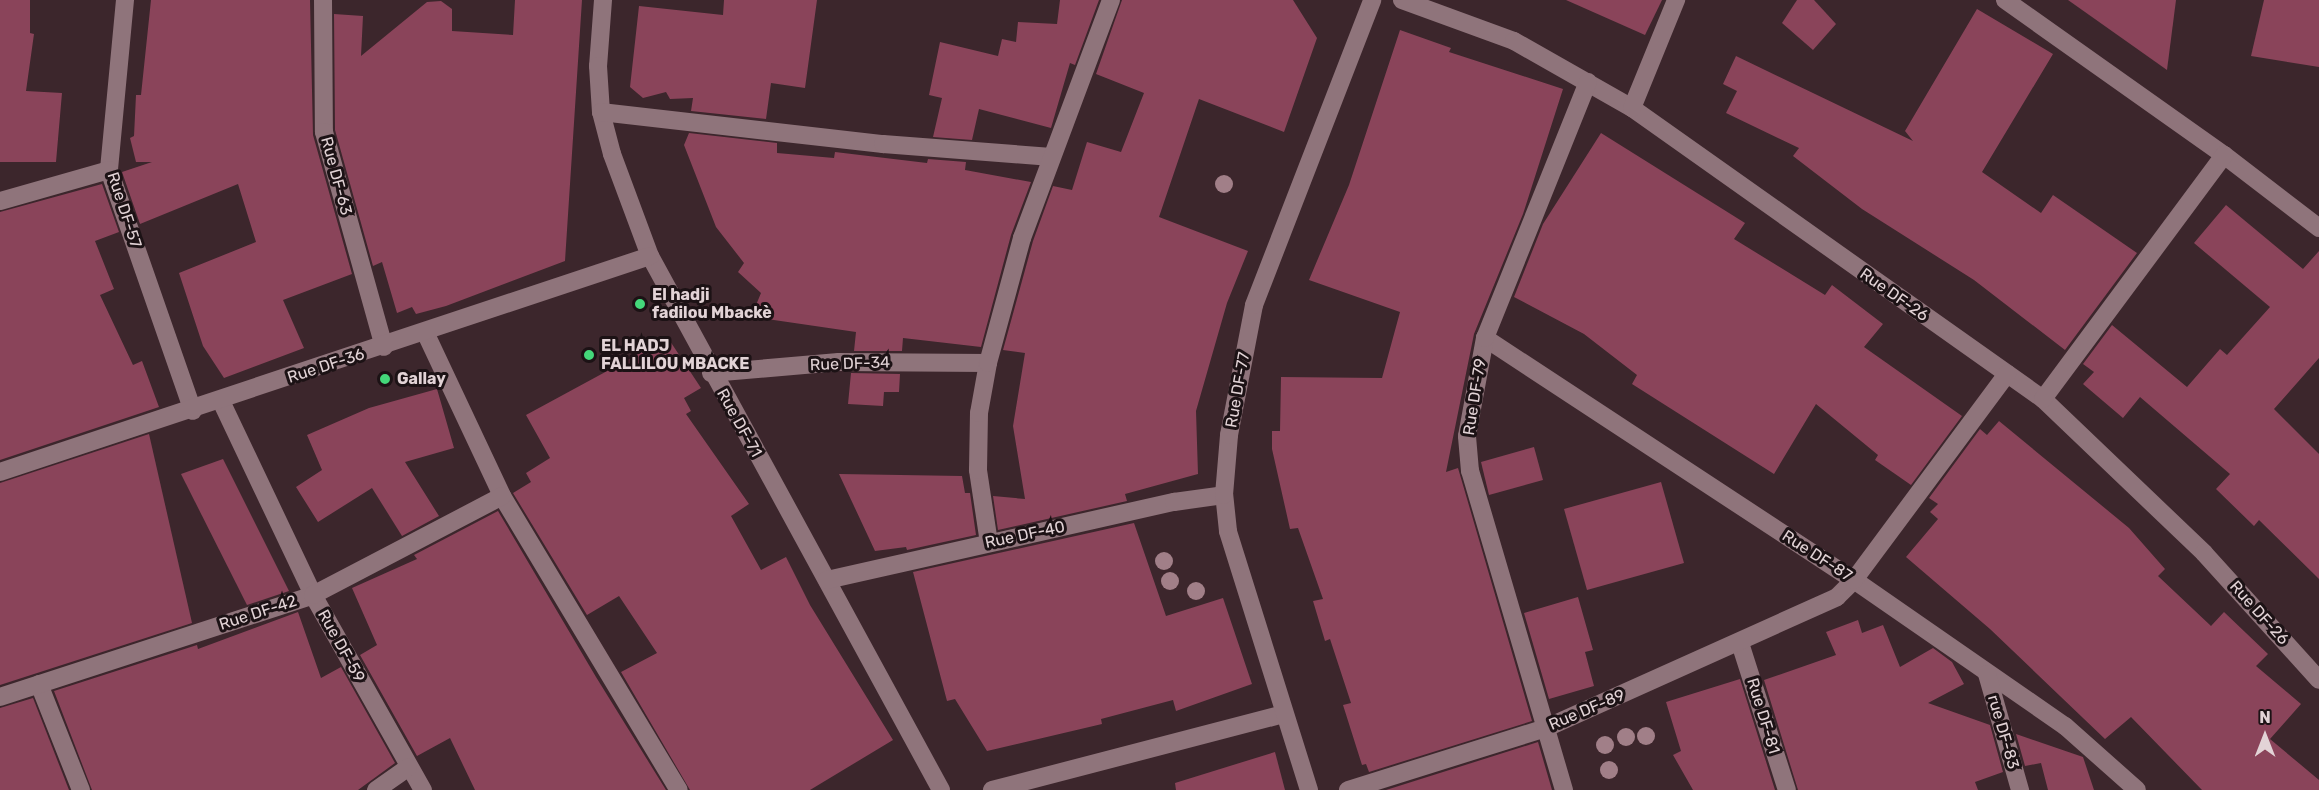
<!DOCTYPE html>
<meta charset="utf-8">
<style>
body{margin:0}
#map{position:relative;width:2319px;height:790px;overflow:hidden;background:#3c262c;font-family:Rubik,sans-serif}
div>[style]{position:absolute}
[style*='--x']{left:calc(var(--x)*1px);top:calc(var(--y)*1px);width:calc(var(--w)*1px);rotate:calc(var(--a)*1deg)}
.building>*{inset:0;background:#8a445a}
.street>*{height:18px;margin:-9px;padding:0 9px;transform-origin:9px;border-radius:9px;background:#8f747b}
.trees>*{width:18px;height:18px;margin:-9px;border-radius:50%;background:#a17f88}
.dots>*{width:16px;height:16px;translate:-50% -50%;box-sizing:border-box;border:3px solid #1c1215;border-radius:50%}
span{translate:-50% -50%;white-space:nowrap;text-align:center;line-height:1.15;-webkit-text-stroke:6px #1c1215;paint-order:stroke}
.street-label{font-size:16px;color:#e2d3d6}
.poi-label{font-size:16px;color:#e2d3d6;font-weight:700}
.left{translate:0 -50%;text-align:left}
.north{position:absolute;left:2235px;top:706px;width:60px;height:60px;-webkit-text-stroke:4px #1c1215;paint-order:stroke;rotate:0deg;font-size:16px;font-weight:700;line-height:24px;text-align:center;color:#e2d3d6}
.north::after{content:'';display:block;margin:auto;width:21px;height:27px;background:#e2d3d6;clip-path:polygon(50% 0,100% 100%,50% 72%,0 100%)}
</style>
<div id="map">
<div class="building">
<i style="clip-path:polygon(0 0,30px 0,30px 33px,34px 34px,26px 91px,62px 93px,56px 162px,0 162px)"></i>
<i style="clip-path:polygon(151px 0,310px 0,313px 135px,352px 274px,283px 300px,304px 348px,224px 378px,203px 346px,179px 273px,256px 242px,238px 184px,140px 224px,122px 172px,152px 162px,136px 162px,130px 138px,134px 136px,136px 95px,141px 95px)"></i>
<i style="clip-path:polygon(515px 0,582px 0,565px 261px,446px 306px,416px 314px,412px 307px,397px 313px,382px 262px,373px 266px,335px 130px,334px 14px,363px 16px,361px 56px,427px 2px,441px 1px,452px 9px,452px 31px,513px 35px)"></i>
<i style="clip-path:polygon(724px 0,817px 0,805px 88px,771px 83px,766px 119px,691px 111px,693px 98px,670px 99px,666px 92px,643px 98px,630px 87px,639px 6px,723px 15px)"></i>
<i style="clip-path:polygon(1060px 0,1099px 0,1075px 65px,1070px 63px,1051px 128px,979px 109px,972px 140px,933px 137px,942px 98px,929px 95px,940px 42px,998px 56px,1002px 39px,1016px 42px,1018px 22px,1057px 24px)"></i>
<i style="clip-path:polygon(1122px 0,1293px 0,1317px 38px,1284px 132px,1199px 99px,1159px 217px,1248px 251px,1227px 303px,1196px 411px,1198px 474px,1125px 494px,1127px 501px,998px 530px,993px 496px,1025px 499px,1013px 426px,1025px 353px,1003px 350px,1033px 241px,1053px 186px,1072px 190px,1087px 142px,1121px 152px,1144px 93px,1096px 74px)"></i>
<i style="clip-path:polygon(1566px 0,1662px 0,1645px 35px)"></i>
<i style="clip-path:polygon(1797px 0,1814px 0,1836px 24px,1813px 50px,1782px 23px)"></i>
<i style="clip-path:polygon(2068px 0,2176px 0,2167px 70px)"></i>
<i style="clip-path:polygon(2264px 0,2319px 0,2319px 67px,2251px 56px)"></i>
<i style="clip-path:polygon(1977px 9px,2053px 54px,1982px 172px,2041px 213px,2053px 195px,2137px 253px,2065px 350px,1974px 280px,1862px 209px,1793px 156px,1799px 148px,1726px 113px,1737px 91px,1723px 84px,1736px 56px,1913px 141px,1905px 131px)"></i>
<i style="clip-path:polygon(1400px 30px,1451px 48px,1449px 52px,1563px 89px,1523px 214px,1474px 334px,1446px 472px,1458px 468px,1532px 721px,1369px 772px,1366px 764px,1362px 765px,1343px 705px,1351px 703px,1330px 639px,1325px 641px,1313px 601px,1323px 599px,1298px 528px,1290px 529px,1272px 449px,1272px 431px,1280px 431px,1281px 377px,1382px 378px,1400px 312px,1309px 280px,1349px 185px)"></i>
<i style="clip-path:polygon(689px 133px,777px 143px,777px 153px,834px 158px,835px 152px,927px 163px,928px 159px,966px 162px,965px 170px,1031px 182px,1011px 235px,981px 347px,903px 338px,902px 351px,854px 351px,856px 332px,767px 319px,756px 305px,761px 293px,738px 272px,744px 263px,716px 227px,684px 145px)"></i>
<i style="clip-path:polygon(1601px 133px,1745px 223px,1734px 239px,1825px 295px,1832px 285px,1883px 324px,1864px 347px,1962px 416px,1911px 485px,1875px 460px,1878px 455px,1816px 404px,1774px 474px,1632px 384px,1637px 375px,1584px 334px,1514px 297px,1543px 224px)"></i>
<i style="clip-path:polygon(102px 184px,119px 232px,95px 241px,114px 289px,100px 295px,133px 365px,142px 361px,159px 407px,0 460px,0 212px)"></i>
<i style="clip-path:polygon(2226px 205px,2303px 269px,2319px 251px,2319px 358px,2274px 409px,2319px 454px,2319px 579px,2259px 520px,2254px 526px,2216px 489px,2230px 474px,2140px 397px,2123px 418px,2083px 384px,2094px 372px,2083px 364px,2112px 325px,2187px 387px,2220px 349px,2227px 355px,2270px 307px,2194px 243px)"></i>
<i style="clip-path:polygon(668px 338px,701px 388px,684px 398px,691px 411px,686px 414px,749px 504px,731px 516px,761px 570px,786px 557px,810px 605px,893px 740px,810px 790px,690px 790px,621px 672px,657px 653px,619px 596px,587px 615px,513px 493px,531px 482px,526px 473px,550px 458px,526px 415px)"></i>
<i style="clip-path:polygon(851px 373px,900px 374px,899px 392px,884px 392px,883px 406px,848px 404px)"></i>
<i style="clip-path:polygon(437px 389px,454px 448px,405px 462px,439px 516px,402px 536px,372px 488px,318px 522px,296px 487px,322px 470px,307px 435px,369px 408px)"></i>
<i style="clip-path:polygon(1999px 421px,2129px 528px,2165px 569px,2158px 576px,2211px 626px,2224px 612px,2268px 654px,2256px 666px,2301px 704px,2270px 739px,2319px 780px,2319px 790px,2202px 790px,2131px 717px,2105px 739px,1990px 629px,1906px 557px,1938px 519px,1930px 512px,1938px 504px,1929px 498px,1980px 429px,1987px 435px)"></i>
<i style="clip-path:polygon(149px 434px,192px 623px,0 685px,0 483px)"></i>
<i style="clip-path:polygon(1534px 447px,1543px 480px,1489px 495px,1481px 462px)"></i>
<i style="clip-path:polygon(223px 459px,289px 591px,247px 605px,181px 474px)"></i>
<i style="clip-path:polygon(839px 474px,962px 476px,965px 493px,970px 493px,976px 535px,907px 550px,906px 547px,875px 551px)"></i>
<i style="clip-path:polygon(1661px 482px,1684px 563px,1587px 590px,1564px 509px)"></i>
<i style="clip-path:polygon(498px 511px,596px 677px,666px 790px,475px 790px,450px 738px,417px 756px,360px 655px,377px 645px,352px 588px,417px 559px,414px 555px)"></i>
<i style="clip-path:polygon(1134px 523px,1166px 616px,1223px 598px,1252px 684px,1176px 711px,1173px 700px,1101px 719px,1102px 724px,987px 751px,955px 699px,947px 701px,913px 572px)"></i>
<i style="clip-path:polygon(1578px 597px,1593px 650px,1585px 652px,1594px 686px,1549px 699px,1524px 613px)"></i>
<i style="clip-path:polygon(298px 612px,321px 678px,341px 667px,395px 763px,358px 790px,92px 790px,54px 691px,197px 645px,198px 649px)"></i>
<i style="clip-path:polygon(1858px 620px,1862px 633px,1883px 625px,1900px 667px,1933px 648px,1952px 662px,1964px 684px,1928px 703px,1990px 725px,2003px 772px,1975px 782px,1978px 790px,1798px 790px,1764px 680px,1836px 655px,1826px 632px)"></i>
<i style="clip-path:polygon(1740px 679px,1775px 790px,1693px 790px,1673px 755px,1681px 751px,1666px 702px)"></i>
<i style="clip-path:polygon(33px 698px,69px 790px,0 790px,0 708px)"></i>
<i style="clip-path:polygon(2016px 734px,2083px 757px,2094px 790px,2048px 790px,2041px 763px,2025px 766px)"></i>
<i style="clip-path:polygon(1538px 742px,1552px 790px,1386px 790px)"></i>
<i style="clip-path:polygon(1275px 752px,1285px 790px,1176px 790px,1175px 783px)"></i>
</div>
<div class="street">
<i style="--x:125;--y:0;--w:171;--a:95.4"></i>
<i style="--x:109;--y:170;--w:255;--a:70.8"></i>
<i style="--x:323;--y:0;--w:132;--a:89.6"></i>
<i style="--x:324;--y:132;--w:223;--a:74.4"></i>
<i style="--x:603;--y:0;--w:66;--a:94.3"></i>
<i style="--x:598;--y:66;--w:46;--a:86.3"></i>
<i style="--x:601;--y:112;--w:43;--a:75.3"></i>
<i style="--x:612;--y:154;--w:109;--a:69.6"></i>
<i style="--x:650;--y:256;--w:608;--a:61.41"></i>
<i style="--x:1402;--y:0;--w:119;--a:20.1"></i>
<i style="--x:1514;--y:41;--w:136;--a:29.6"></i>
<i style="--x:1632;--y:108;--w:504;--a:35.3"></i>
<i style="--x:2043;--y:399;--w:223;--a:43.7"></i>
<i style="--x:2204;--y:553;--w:171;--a:47.8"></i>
<i style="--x:2005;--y:0;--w:268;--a:35.3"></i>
<i style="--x:2224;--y:155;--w:120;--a:37.5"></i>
<i style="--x:1632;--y:108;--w:117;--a:-67.8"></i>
<i style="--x:601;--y:112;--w:284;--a:6.5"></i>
<i style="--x:883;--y:144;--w:169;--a:4.4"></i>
<i style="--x:0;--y:201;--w:113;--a:-15.9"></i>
<i style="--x:425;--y:332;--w:181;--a:64.8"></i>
<i style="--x:502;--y:496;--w:343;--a:59"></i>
<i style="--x:1485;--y:338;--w:441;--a:33.3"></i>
<i style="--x:1854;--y:580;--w:257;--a:34.7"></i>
<i style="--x:2065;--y:726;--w:96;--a:41.6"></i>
<i style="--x:711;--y:373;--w:128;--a:-4.9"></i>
<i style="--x:839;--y:362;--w:149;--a:0.4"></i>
<i style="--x:2043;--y:399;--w:304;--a:-53.4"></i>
<i style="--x:221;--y:401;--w:215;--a:64.6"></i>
<i style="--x:313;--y:595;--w:224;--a:60.6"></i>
<i style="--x:0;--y:472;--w:685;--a:-18.38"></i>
<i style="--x:989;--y:543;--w:74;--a:-98.6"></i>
<i style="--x:978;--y:470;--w:57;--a:-89"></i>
<i style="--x:979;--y:413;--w:51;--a:-79.8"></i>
<i style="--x:988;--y:363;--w:130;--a:-74.8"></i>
<i style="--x:1022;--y:238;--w:254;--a:-69.5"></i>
<i style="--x:827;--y:580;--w:356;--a:-12.7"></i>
<i style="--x:1174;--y:502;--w:50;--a:-8"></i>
<i style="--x:1740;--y:643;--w:154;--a:72.3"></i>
<i style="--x:1987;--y:674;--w:121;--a:74.1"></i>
<i style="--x:39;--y:684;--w:114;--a:68.4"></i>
<i style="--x:0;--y:697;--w:329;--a:-18"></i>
<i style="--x:313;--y:595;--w:213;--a:-27.6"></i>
<i style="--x:376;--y:790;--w:39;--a:-35"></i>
<i style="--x:992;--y:790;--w:301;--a:-14.6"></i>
<i style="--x:1309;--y:790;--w:271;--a:-107.4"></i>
<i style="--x:1228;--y:531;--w:36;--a:-96"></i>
<i style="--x:1224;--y:495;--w:60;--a:-85.2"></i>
<i style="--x:1229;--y:435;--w:132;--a:-79.1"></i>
<i style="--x:1254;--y:305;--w:327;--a:-68.8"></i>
<i style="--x:1348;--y:790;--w:207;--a:-17.4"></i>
<i style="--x:1546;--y:728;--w:319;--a:-24.2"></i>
<i style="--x:1837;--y:597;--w:24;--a:-45"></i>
<i style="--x:1854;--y:580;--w:257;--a:-53.4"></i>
<i style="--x:1564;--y:790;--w:333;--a:-106.4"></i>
<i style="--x:1470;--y:471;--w:35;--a:-95"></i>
<i style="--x:1467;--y:436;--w:100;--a:-79.6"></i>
<i style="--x:1485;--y:338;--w:276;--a:-68.1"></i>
</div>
<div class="trees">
<i style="left:1224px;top:184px"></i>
<i style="left:1164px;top:561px"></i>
<i style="left:1170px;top:581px"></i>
<i style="left:1196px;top:591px"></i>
<i style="left:1646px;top:736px"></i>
<i style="left:1626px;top:737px"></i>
<i style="left:1605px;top:745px"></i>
<i style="left:1609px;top:770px"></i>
</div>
<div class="dots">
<i style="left:640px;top:304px;background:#44d77a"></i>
<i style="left:589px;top:355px;background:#44d77a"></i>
<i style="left:385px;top:379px;background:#44d77a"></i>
</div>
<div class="street-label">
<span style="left:336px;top:176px;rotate:75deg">Rue DF-63</span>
<span style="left:124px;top:210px;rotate:72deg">Rue DF-57</span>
<span style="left:1894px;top:295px;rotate:35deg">Rue DF-26</span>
<span style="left:850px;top:364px;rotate:-2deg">Rue DF-34</span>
<span style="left:326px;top:366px;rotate:-18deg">Rue DF-36</span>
<span style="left:1238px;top:390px;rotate:-80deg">Rue DF-77</span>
<span style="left:1475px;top:397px;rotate:-81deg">Rue DF-79</span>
<span style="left:739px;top:423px;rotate:61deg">Rue DF-71</span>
<span style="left:1025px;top:535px;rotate:-12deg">Rue DF-40</span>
<span style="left:1817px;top:556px;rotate:33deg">Rue DF-87</span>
<span style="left:258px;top:613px;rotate:-18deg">Rue DF-42</span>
<span style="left:2259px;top:613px;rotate:48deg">Rue DF-26</span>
<span style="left:341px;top:646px;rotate:61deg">Rue DF-59</span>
<span style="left:1587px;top:710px;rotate:-23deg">Rue DF-89</span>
<span style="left:1763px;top:716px;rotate:73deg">Rue DF-81</span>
<span style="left:2003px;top:732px;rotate:74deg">rue DF-83</span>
</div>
<div class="poi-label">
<span class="left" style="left:652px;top:304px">El hadji<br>fadilou Mbackè</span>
<span class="left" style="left:601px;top:355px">EL HADJ<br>FALLILOU MBACKE</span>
<span class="left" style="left:397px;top:379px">Gallay</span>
</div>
<div class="north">N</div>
</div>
